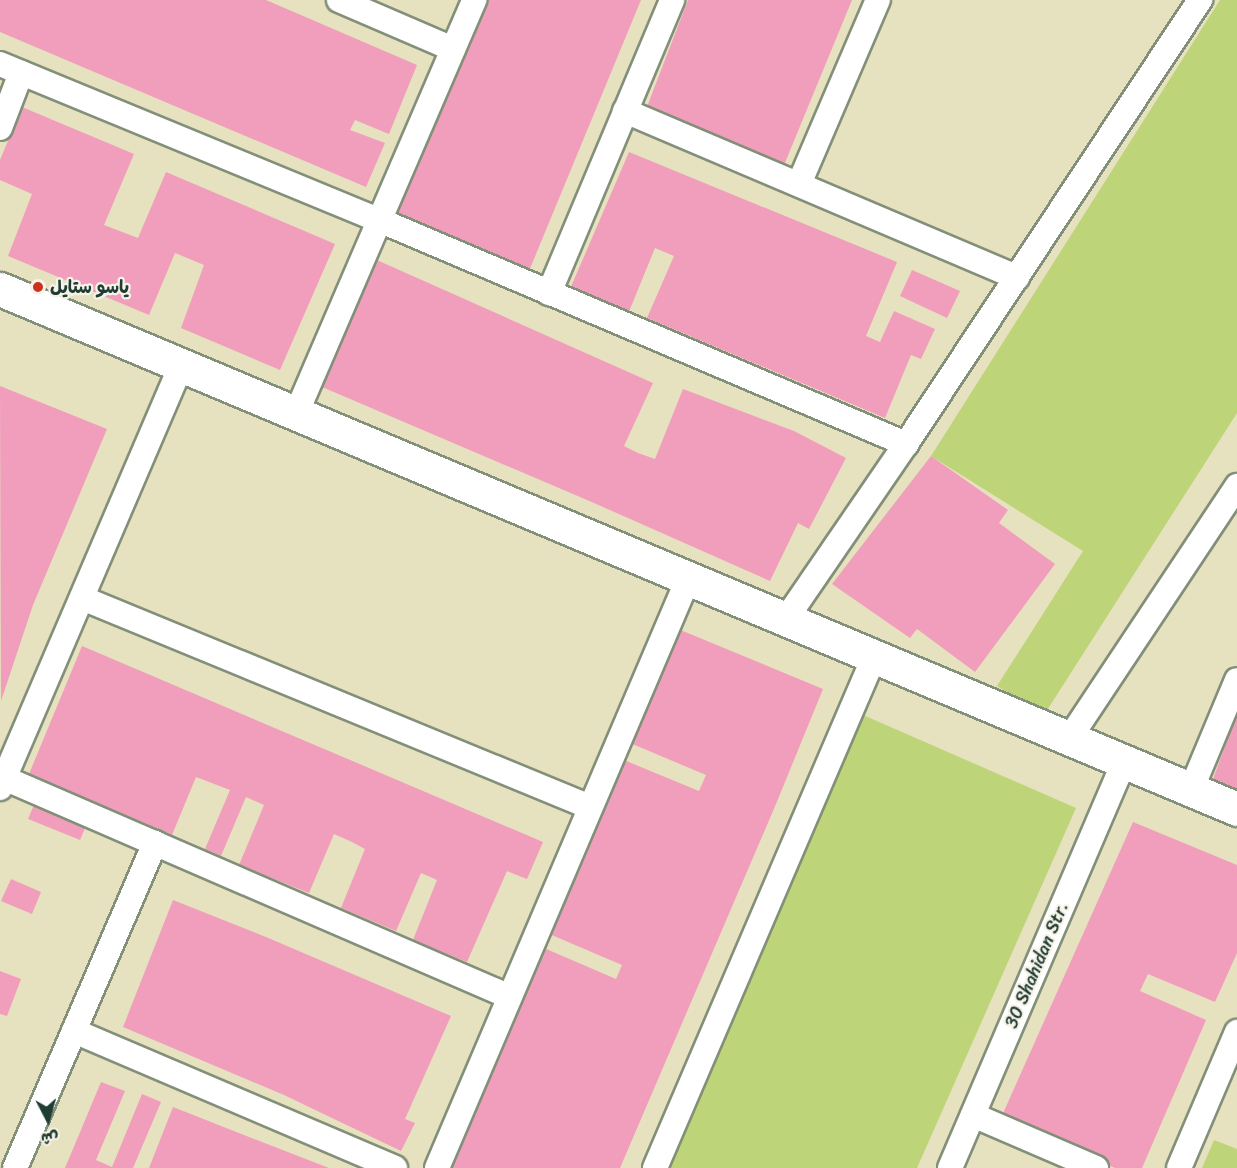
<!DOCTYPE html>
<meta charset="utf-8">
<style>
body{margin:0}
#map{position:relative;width:1237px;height:1168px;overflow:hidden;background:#e6e1be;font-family:Sriracha,"Playpen Sans Arabic",sans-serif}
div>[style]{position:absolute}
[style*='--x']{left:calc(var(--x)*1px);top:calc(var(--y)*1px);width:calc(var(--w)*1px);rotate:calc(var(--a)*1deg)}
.green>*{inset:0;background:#bed478}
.building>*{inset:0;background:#f19ebd}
.roads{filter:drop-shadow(2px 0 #828f79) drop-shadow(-2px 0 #828f79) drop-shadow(0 2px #828f79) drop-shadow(0 -2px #828f79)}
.street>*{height:24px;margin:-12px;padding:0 12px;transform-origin:12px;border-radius:12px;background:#fff}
.secondary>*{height:33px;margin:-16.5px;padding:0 16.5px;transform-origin:16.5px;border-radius:16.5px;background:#fff}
.dots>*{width:16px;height:16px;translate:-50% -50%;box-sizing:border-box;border:3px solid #f7f3e8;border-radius:50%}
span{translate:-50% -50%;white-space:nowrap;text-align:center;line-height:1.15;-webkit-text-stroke:4.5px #f7f3e8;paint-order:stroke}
.poi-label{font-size:18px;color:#1f3d34;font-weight:700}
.left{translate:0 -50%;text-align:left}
.street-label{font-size:18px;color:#1f3d34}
.north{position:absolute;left:18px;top:1090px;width:60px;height:60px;-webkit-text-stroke:4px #f7f3e8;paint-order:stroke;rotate:174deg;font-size:16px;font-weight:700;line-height:24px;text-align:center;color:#1f3d34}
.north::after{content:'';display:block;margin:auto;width:21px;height:27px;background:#1f3d34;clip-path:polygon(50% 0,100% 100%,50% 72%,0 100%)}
</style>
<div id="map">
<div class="green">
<i style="clip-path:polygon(1220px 0,1237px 0,1237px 413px,1044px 715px,997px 686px,1083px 551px,931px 456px)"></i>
<i style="clip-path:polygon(863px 715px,1076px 808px,917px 1168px,663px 1168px)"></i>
<i style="clip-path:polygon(1214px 1140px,1237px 1149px,1237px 1168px,1202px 1168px)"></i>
</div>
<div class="building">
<i style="clip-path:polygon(0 0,266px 0,417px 65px,389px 134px,355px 120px,350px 130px,385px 143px,366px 187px,0 32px)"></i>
<i style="clip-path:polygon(476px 0,641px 0,529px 271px,391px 214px)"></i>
<i style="clip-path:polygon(688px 0,852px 0,782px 170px,645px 112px)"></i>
<i style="clip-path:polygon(22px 107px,134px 154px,104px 225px,138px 238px,166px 172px,335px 244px,280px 370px,181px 328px,204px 265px,175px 253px,149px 315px,8px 256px,32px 194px,0 180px,0 160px)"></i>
<i style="clip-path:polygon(629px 152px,897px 262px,866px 336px,880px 342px,894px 311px,935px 329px,921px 359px,911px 355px,885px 418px,647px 318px,674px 256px,655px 248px,628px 314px,570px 289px)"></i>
<i style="clip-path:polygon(370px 257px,653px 383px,624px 446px,638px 453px,655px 459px,683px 389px,794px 431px,846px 458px,809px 529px,798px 523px,770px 581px,594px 503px,315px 384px)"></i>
<i style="clip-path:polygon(912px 270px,960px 291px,947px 318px,900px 296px)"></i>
<i style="clip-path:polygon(0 386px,107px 429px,33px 605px,1px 701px)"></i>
<i style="clip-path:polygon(931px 456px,1008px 510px,999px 523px,1055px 564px,975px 672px,917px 629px,910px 638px,832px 584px)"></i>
<i style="clip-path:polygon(678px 629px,823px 689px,776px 804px,620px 1168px,449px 1168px,544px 948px,616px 979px,622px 965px,547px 933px,619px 758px,699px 791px,706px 775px,630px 743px)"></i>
<i style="clip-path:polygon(82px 646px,543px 842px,527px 879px,507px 871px,467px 962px,413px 940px,437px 880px,421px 873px,396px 931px,341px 908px,365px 849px,352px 842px,334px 834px,309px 893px,239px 865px,264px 805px,246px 797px,221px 856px,205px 849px,230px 790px,196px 777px,172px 835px,29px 774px)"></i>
<i style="clip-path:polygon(1237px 714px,1237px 789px,1213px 779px)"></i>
<i style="clip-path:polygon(36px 800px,88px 821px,80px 840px,28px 819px)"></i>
<i style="clip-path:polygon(1133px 822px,1237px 865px,1237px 953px,1215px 1002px,1148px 974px,1140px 991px,1206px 1020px,1142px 1168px,1115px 1168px,1000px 1120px)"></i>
<i style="clip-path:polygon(11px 879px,41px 892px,32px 914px,1px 901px)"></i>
<i style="clip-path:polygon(173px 900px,266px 937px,451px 1016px,405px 1119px,415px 1123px,401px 1151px,284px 1095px,123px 1027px)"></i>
<i style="clip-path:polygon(0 971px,21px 979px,7px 1016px,0 1014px)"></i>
<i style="clip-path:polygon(101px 1082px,125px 1091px,96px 1160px,112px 1167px,142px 1094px,161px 1102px,133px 1168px,65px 1168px)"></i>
<i style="clip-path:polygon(173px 1107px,262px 1142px,329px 1168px,149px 1168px)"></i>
</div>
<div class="roads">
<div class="street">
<i style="--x:339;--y:0;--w:124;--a:23.3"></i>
<i style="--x:0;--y:64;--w:410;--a:22.4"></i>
<i style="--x:379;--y:220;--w:573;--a:23.03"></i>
<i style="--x:625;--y:111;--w:426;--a:23"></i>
<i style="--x:0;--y:128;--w:59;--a:-69.1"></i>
<i style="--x:799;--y:184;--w:200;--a:-66.8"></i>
<i style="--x:549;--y:293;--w:318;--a:-67.2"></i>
<i style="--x:296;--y:414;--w:451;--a:-66.7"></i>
<i style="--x:82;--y:598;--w:549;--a:22.36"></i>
<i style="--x:786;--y:619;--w:212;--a:-55.6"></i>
<i style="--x:906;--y:444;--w:533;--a:-56.49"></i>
<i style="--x:1069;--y:739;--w:304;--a:-56.4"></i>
<i style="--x:4;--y:778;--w:551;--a:23.4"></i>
<i style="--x:0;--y:788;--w:460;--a:-66.8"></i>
<i style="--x:1191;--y:790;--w:119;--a:-67.3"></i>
<i style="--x:74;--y:1031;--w:349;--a:23.1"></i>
<i style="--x:973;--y:1115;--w:134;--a:23.3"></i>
<i style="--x:15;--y:1168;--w:354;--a:-66.7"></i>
<i style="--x:437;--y:1168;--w:640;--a:-66.92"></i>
<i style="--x:655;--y:1168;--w:556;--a:-66.8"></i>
<i style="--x:950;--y:1168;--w:442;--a:-66.8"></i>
<i style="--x:1179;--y:1168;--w:148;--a:-66.9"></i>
</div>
<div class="secondary">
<i style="--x:0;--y:289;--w:1342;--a:22.8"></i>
</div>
</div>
<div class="dots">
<i style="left:38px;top:287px;background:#c8321e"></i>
</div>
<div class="poi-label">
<span class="left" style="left:50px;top:287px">ياسو ستايل</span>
</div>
<div class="street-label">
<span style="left:1037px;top:965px;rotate:-67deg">30 Shahidan Str.</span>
</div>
<div class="north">ش</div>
</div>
